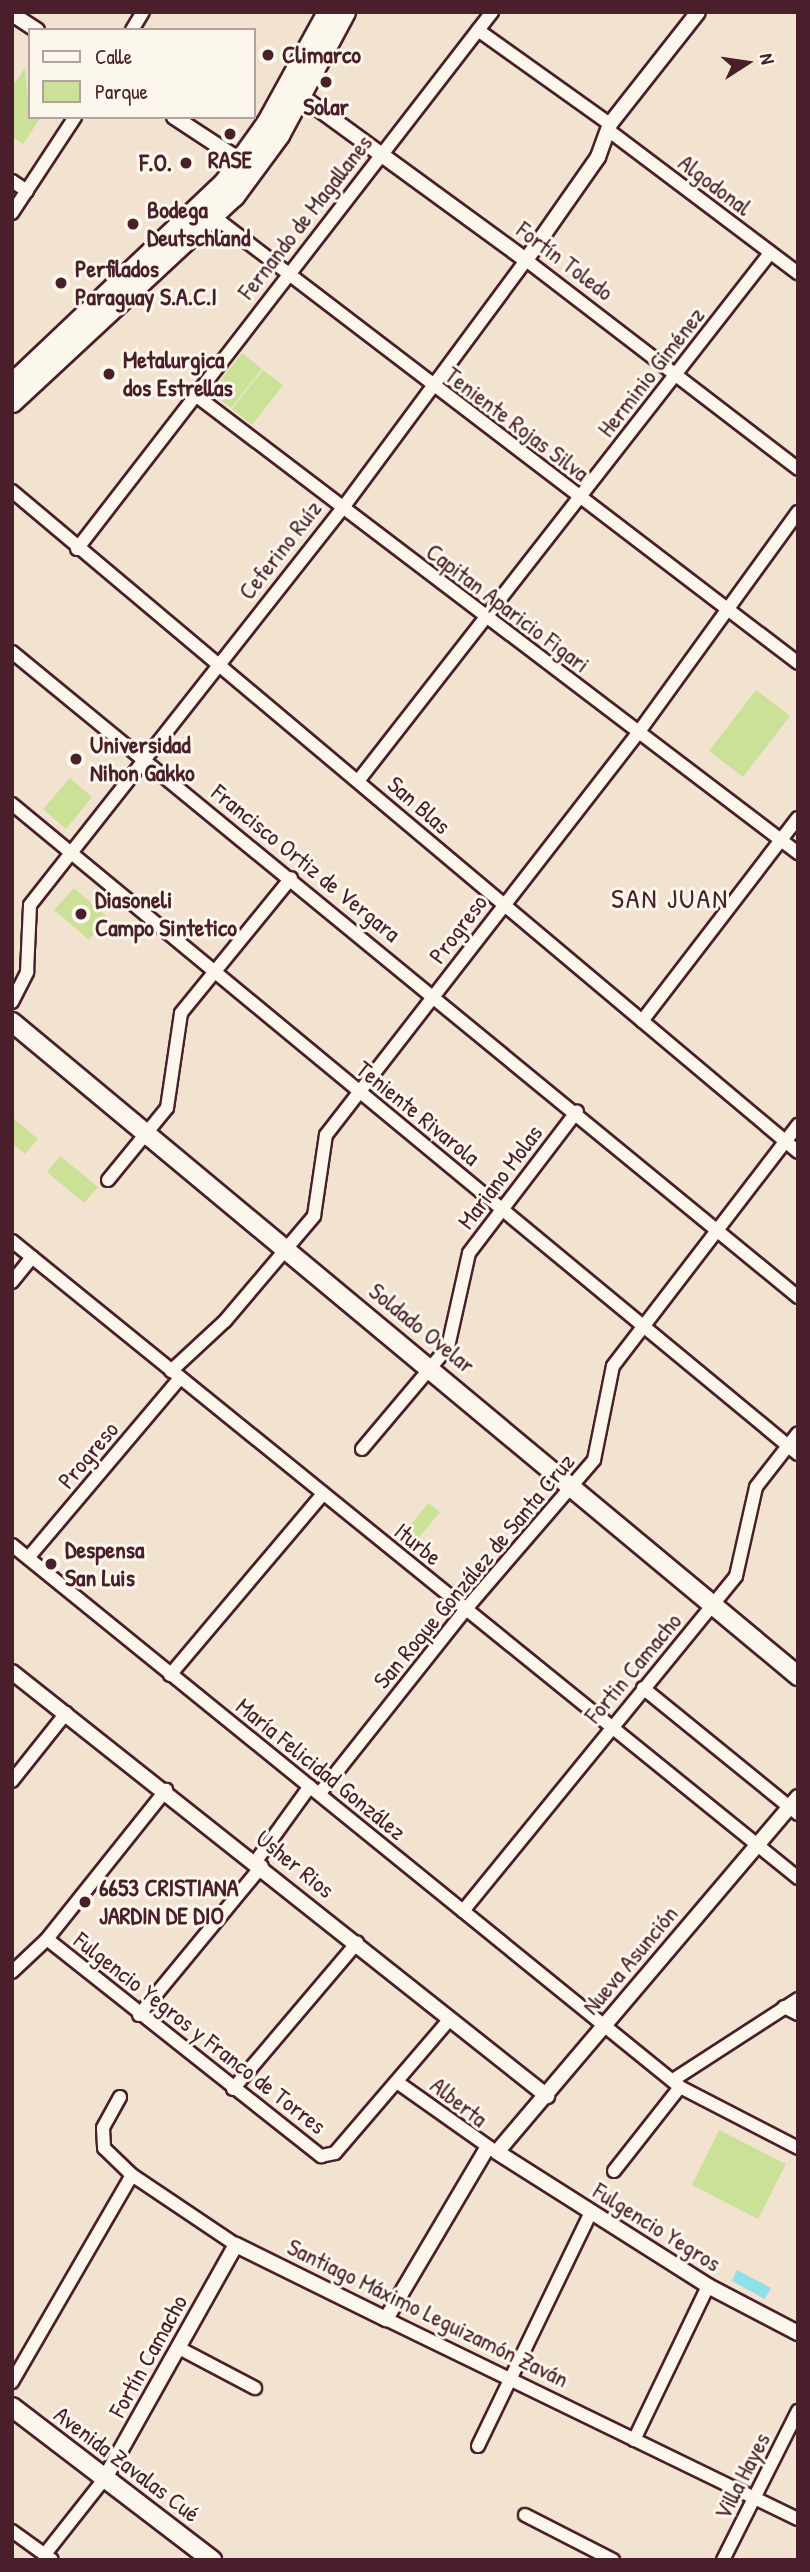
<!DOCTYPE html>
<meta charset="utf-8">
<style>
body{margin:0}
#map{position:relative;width:810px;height:2572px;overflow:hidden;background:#f1e3cf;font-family:"Patrick Hand",sans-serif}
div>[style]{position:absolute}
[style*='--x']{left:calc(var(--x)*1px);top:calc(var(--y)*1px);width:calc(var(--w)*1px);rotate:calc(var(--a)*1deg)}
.green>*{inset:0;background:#cae197}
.water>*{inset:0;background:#8fe0e8}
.roads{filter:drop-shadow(2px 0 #4a1f2b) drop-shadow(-2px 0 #4a1f2b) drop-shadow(0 2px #4a1f2b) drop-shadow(0 -2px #4a1f2b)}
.minor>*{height:12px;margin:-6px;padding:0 6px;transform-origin:6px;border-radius:6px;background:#fbf7ec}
.tertiary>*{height:14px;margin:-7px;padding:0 7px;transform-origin:7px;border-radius:7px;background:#fbf7ec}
.secondary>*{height:18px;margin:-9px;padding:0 9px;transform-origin:9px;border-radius:9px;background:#fbf7ec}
.trunk>*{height:19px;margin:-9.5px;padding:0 9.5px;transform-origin:9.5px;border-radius:9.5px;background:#fbf7ec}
.dots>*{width:19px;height:19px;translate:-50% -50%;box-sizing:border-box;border:4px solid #fbf7ec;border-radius:50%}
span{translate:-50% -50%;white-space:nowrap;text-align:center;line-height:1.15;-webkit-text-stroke:6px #fbf7ec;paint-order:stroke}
.poi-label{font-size:24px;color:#4a1f2b;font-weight:700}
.left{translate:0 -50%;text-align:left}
.right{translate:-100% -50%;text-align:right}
.street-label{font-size:24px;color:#4a1f2b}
.quarter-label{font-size:28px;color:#4a1f2b;letter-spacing:2px}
.frame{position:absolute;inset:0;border:14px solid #4a1f2b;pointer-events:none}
.legend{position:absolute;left:28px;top:28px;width:228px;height:91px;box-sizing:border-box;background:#fbf7ec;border:2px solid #b4a19f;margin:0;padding:9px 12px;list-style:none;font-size:21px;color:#4a1f2b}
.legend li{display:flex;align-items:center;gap:14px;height:35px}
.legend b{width:35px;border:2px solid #b4a19f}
.north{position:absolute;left:712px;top:28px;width:70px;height:70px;-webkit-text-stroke:5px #fbf7ec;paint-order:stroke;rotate:78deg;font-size:19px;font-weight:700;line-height:28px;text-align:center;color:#4a1f2b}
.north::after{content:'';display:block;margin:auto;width:24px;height:32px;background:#4a1f2b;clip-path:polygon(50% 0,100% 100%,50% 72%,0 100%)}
</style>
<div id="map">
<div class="green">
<i style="clip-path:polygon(25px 68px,30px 117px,41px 117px,23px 144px,12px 137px,12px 87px)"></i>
<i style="clip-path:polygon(242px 353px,262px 369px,231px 408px,211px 393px)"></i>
<i style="clip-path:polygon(263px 370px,283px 385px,252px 425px,232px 409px)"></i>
<i style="clip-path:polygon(756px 690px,790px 716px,743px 777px,709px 751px)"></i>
<i style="clip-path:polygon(70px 778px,92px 797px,66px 829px,43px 809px)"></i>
<i style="clip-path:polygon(74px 888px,108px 918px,89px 940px,54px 910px)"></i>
<i style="clip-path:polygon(12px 1117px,38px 1139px,25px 1154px,12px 1143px)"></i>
<i style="clip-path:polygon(60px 1156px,98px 1187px,84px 1203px,47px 1172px)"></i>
<i style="clip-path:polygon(428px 1503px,440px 1512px,418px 1539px,407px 1530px)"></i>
<i style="clip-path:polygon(719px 2130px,786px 2164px,758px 2219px,692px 2185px)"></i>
</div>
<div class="water">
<i style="clip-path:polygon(737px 2270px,771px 2288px,765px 2299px,732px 2281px)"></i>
</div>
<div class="roads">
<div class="minor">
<i style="--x:132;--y:30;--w:21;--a:-59"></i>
<i style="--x:478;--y:30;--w:162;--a:35.5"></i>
<i style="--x:608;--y:130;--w:238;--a:37"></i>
<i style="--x:12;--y:181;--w:18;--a:34"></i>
<i style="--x:12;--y:213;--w:115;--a:-56.7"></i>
<i style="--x:213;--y:216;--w:736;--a:37.38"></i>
<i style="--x:194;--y:394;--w:759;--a:37.23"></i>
<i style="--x:12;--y:491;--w:1027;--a:40.06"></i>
<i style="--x:77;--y:549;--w:679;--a:-52.3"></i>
<i style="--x:12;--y:652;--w:1017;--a:39.37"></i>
<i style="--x:358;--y:781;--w:670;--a:-52.03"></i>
<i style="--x:12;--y:804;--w:1020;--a:39.59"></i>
<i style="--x:12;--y:1002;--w:34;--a:-63"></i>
<i style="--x:27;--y:972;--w:67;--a:-87.4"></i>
<i style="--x:30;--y:905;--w:504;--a:-51.77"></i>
<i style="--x:342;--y:509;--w:310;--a:-53.5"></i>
<i style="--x:526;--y:260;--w:343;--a:37.5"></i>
<i style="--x:642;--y:1021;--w:256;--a:-52.5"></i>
<i style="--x:108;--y:1180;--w:93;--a:-50.7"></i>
<i style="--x:167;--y:1108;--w:96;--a:-81.6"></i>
<i style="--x:181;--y:1013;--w:174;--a:-50.8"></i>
<i style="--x:12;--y:1241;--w:1012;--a:39.02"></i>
<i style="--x:12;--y:1282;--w:32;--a:-51"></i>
<i style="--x:171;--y:1371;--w:74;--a:-42.8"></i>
<i style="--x:225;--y:1321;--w:138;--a:-49.7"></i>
<i style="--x:314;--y:1216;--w:82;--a:-81.6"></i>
<i style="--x:326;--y:1135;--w:509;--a:-52.18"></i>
<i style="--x:638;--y:733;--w:273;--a:-54.1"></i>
<i style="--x:362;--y:1449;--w:133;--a:-49.9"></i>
<i style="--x:448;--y:1347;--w:96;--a:-77.4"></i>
<i style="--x:469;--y:1253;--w:178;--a:-52.7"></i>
<i style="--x:12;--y:1545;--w:860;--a:39.06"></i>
<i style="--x:680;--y:2087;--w:133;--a:27.3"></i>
<i style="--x:28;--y:1558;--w:236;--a:-49.8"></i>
<i style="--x:170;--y:1675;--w:237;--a:-49.8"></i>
<i style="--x:643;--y:1688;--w:200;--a:39.1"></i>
<i style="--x:12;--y:1781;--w:87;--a:-51.5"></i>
<i style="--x:320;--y:1793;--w:233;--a:-51.6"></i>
<i style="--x:465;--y:1610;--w:198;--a:-49.3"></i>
<i style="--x:594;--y:1460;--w:96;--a:-78.6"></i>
<i style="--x:613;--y:1366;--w:304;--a:-52.5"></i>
<i style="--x:256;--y:1861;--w:92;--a:-54.2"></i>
<i style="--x:463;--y:1911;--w:432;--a:-50.8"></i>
<i style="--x:736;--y:1576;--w:91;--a:-77.3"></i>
<i style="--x:756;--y:1487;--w:68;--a:-52.1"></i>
<i style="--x:47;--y:1939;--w:350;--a:38.4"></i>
<i style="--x:321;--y:2156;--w:14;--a:-12"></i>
<i style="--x:335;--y:2153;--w:175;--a:-49.4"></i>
<i style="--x:12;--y:1972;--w:48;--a:-43.3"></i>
<i style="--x:47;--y:1939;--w:191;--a:-51.4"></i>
<i style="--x:784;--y:2007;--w:16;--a:27"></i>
<i style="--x:139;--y:2015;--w:193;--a:-50.5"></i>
<i style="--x:673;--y:2080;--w:149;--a:-32.9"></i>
<i style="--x:397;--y:2082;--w:121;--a:35.3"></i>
<i style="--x:233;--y:2089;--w:192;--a:-49.7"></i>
<i style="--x:120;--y:2097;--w:35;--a:119"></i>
<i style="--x:103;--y:2128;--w:20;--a:87"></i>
<i style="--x:104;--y:2148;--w:39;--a:44"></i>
<i style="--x:132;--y:2175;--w:125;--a:33.9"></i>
<i style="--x:614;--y:2171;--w:107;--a:-51.8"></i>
<i style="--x:386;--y:2319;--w:458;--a:25.9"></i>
<i style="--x:179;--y:2348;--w:86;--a:27.8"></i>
<i style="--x:12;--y:2382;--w:239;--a:-59.9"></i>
<i style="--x:634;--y:2440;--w:171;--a:-64.3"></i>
<i style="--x:478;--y:2446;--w:258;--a:-64.2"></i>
<i style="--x:525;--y:2515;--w:99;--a:27.1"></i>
<i style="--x:12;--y:2531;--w:49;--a:35.9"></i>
<i style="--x:45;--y:2554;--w:97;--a:-51.7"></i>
<i style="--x:723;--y:2560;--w:167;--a:-63.3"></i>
</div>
<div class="tertiary">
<i style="--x:12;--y:14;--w:30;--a:33"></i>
<i style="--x:301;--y:96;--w:278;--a:36.1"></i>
<i style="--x:526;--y:260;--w:126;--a:-55"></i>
<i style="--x:598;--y:157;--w:35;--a:-70"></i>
<i style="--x:610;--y:124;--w:142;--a:-51.8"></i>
<i style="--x:174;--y:117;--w:80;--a:33.3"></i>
<i style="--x:12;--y:1672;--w:683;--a:38.4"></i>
<i style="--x:798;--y:1797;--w:465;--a:130.3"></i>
<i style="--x:497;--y:2152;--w:250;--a:32.4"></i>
<i style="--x:708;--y:2286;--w:102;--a:27.6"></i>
<i style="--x:105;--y:2478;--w:267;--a:-60.7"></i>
<i style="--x:236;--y:2245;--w:167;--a:26.3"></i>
<i style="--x:386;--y:2319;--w:196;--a:-59.4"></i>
</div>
<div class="secondary">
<i style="--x:12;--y:1022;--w:1023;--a:39.76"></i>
<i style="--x:12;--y:2407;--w:252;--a:37.4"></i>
</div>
<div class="trunk">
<i style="--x:12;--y:383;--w:291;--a:-43.5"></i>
<i style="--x:223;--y:183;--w:74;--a:-54.4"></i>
<i style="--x:266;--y:123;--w:127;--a:-61.2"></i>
<i style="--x:12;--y:402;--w:303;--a:-42.9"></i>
<i style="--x:234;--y:196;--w:76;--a:-53.6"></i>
<i style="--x:279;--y:135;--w:140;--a:-61.8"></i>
</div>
</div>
<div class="dots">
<i style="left:268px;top:55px;background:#4a1f2b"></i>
<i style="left:326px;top:82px;background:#4a1f2b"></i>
<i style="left:230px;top:134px;background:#4a1f2b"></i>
<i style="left:186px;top:163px;background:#4a1f2b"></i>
<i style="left:133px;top:224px;background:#4a1f2b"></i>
<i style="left:61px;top:283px;background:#4a1f2b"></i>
<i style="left:109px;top:374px;background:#4a1f2b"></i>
<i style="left:76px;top:759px;background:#4a1f2b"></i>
<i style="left:81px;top:914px;background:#4a1f2b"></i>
<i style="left:51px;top:1564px;background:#4a1f2b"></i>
<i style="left:85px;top:1902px;background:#4a1f2b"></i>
</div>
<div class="poi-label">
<span class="left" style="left:282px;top:55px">Climarco</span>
<span style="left:326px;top:107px">Solar</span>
<span style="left:230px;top:160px">RASE</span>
<span class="right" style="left:172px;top:163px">F.O.</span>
<span class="left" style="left:147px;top:224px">Bodega<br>Deutschland</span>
<span class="left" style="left:75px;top:283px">Perfilados<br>Paraguay S.A.C.I</span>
<span class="left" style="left:123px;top:374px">Metalurgica<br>dos Estrellas</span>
<span class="left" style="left:90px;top:759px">Universidad<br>Nihon Gakko</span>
<span class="left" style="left:95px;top:914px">Diasoneli<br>Campo Sintetico</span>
<span class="left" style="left:65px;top:1564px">Despensa<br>San Luis</span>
<span class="left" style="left:99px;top:1902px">6653 CRISTIANA<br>JARDIN DE DIO</span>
</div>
<div class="street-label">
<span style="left:715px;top:185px;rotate:37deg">Algodonal</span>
<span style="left:305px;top:217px;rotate:-52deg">Fernando de Magallanes</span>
<span style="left:565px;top:261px;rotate:37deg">Fortín Toledo</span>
<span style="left:651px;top:372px;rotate:-52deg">Herminio Giménez</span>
<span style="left:517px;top:424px;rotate:37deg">Teniente Rojas Silva</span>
<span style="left:280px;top:550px;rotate:-52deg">Ceferino Ruíz</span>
<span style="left:508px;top:608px;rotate:37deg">Capitan Aparicio Figari</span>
<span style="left:419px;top:805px;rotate:41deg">San Blas</span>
<span style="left:306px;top:863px;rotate:39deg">Francisco Ortiz de Vergara</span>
<span style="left:458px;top:929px;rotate:-53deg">Progreso</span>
<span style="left:418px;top:1113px;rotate:39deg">Teniente Rivarola</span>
<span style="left:500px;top:1177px;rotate:-53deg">Mariano Molas</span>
<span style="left:422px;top:1328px;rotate:39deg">Soldado Ovelar</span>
<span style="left:88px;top:1455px;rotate:-50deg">Progreso</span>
<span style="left:418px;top:1544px;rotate:39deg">Iturbe</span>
<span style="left:474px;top:1571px;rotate:-50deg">San Roque González de Santa Cruz</span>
<span style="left:633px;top:1668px;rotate:-50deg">Fortin Camacho</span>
<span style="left:321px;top:1769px;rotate:39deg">María Felicidad González</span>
<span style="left:295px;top:1864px;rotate:39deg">Usher Rios</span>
<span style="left:630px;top:1960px;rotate:-50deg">Nueva Asunción</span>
<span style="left:200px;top:2033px;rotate:38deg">Fulgencio Yegros y Franco de Torres</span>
<span style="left:459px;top:2102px;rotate:38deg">Alberta</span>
<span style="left:657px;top:2227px;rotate:32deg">Fulgencio Yegros</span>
<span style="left:428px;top:2313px;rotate:26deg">Santiago Máximo Leguizamón Zaván</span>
<span style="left:148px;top:2356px;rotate:-61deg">Fortín Camacho</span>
<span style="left:127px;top:2464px;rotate:37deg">Avenida Zavalas Cué</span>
<span style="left:742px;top:2476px;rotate:-63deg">Villa Hayes</span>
</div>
<div class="quarter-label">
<span style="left:670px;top:898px">SAN JUAN</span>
</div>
<div class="frame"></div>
<ul class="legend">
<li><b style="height:9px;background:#fbf7ec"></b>Calle</li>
<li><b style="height:19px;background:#cae197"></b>Parque</li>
</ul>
<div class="north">N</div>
</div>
